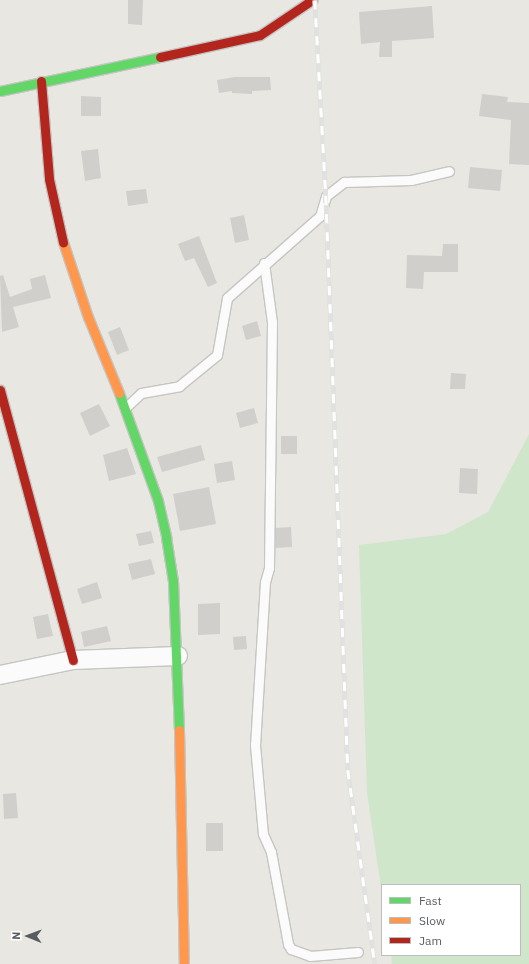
<!DOCTYPE html>
<style>
body{margin:0}
#map{position:relative;width:529px;height:964px;overflow:hidden;background:#e8e7e2;font-family:"IBM Plex Sans",sans-serif}
div>[style]{position:absolute}
[style*='--x']{left:calc(var(--x)*1px);top:calc(var(--y)*1px);width:calc(var(--w)*1px);rotate:calc(var(--a)*1deg)}
.green>*{inset:0;background:#cfe6cb}
.building>*{inset:0;background:#d0cfcc}
.roads{filter:drop-shadow(1px 0 #c5c5c3) drop-shadow(-1px 0 #c5c5c3) drop-shadow(0 1px #c5c5c3) drop-shadow(0 -1px #c5c5c3)}
.lane>*{height:9px;margin:-4.5px;padding:0 4.5px;transform-origin:4.5px;border-radius:4.5px;background:#fcfbfb}
.street>*{height:18px;margin:-9px;padding:0 9px;transform-origin:9px;border-radius:9px;background:#fcfbfb}
.fast>*{height:9px;margin:-4.5px;padding:0 4.5px;transform-origin:4.5px;border-radius:4.5px;background:#63d668}
.slow>*{height:9px;margin:-4.5px;padding:0 4.5px;transform-origin:4.5px;border-radius:4.5px;background:#ff974d}
.jam>*{height:9px;margin:-4.5px;padding:0 4.5px;transform-origin:4.5px;border-radius:4.5px;background:#b3261e}
.rail>*{height:4.5px;margin-top:-2.25px;transform-origin:0;background:repeating-linear-gradient(90deg,#fff 0 9px,#e1e1e0 0 18px);box-sizing:border-box;border-block:1px solid #e1e1e0}
span{translate:-50% -50%;white-space:nowrap;text-align:center;line-height:1.15;-webkit-text-stroke:3px #fff;paint-order:stroke}
.legend{position:absolute;left:381px;top:884px;width:140px;height:72px;box-sizing:border-box;background:#fff;border:1px solid #bcbec0;margin:0;padding:5px 7px;list-style:none;font-size:12px;color:#585c61}
.legend li{display:flex;align-items:center;gap:8px;height:20px}
.legend b{width:20px;border:1px solid #bcbec0}
.north{position:absolute;left:8px;top:916px;width:40px;height:40px;-webkit-text-stroke:3px #fff;paint-order:stroke;rotate:271deg;font-size:11px;font-weight:700;line-height:16px;text-align:center;color:#585c61}
.north::after{content:'';display:block;margin:auto;width:14px;height:18px;background:#585c61;clip-path:polygon(50% 0,100% 100%,50% 72%,0 100%)}
</style>
<div id="map">
<div class="green">
<i style="clip-path:polygon(529px 434px,529px 964px,392px 964px,391px 955px,520px 955px,520px 885px,382px 885px,382px 894px,367px 793px,359px 545px,446px 534px,488px 512px)"></i>
</div>
<div class="building">
<i style="clip-path:polygon(128px 0,143px 0,142px 25px,128px 24px)"></i>
<i style="clip-path:polygon(432px 6px,434px 38px,392px 41px,392px 57px,379px 57px,380px 42px,361px 44px,359px 12px)"></i>
<i style="clip-path:polygon(235px 77px,270px 77px,271px 90px,252px 91px,252px 94px,232px 93px,232px 91px,219px 93px,217px 80px)"></i>
<i style="clip-path:polygon(482px 94px,508px 97px,507px 102px,529px 103px,529px 165px,509px 164px,511px 120px,479px 116px)"></i>
<i style="clip-path:polygon(81px 96px,101px 97px,101px 116px,81px 116px)"></i>
<i style="clip-path:polygon(98px 149px,101px 178px,85px 181px,81px 151px)"></i>
<i style="clip-path:polygon(470px 167px,502px 170px,500px 191px,468px 188px)"></i>
<i style="clip-path:polygon(146px 189px,148px 203px,128px 206px,126px 191px)"></i>
<i style="clip-path:polygon(244px 215px,249px 240px,235px 243px,230px 218px)"></i>
<i style="clip-path:polygon(199px 236px,217px 283px,208px 287px,194px 258px,185px 261px,178px 244px)"></i>
<i style="clip-path:polygon(443px 244px,458px 244px,458px 272px,424px 272px,423px 289px,406px 288px,407px 255px,442px 256px)"></i>
<i style="clip-path:polygon(3px 275px,10px 297px,32px 289px,30px 279px,45px 275px,51px 298px,13px 307px,19px 327px,2px 332px,0 276px)"></i>
<i style="clip-path:polygon(257px 321px,261px 336px,246px 340px,242px 326px)"></i>
<i style="clip-path:polygon(120px 327px,129px 350px,117px 355px,108px 332px)"></i>
<i style="clip-path:polygon(451px 373px,466px 374px,465px 389px,450px 389px)"></i>
<i style="clip-path:polygon(99px 404px,110px 426px,90px 436px,80px 413px)"></i>
<i style="clip-path:polygon(254px 408px,258px 423px,240px 428px,236px 413px)"></i>
<i style="clip-path:polygon(281px 436px,297px 436px,297px 454px,281px 454px)"></i>
<i style="clip-path:polygon(201px 445px,205px 460px,162px 472px,157px 457px)"></i>
<i style="clip-path:polygon(127px 448px,136px 474px,109px 481px,103px 455px)"></i>
<i style="clip-path:polygon(232px 461px,235px 480px,217px 483px,214px 464px)"></i>
<i style="clip-path:polygon(460px 468px,478px 469px,477px 494px,459px 493px)"></i>
<i style="clip-path:polygon(209px 487px,216px 524px,180px 531px,173px 494px)"></i>
<i style="clip-path:polygon(291px 527px,292px 547px,276px 548px,275px 528px)"></i>
<i style="clip-path:polygon(151px 531px,154px 543px,139px 546px,136px 534px)"></i>
<i style="clip-path:polygon(151px 559px,155px 574px,132px 580px,128px 564px)"></i>
<i style="clip-path:polygon(97px 582px,102px 598px,82px 604px,77px 589px)"></i>
<i style="clip-path:polygon(220px 603px,220px 634px,198px 635px,198px 604px)"></i>
<i style="clip-path:polygon(48px 614px,53px 636px,37px 639px,33px 617px)"></i>
<i style="clip-path:polygon(107px 626px,111px 641px,84px 647px,81px 632px)"></i>
<i style="clip-path:polygon(246px 636px,247px 649px,234px 650px,233px 637px)"></i>
<i style="clip-path:polygon(16px 793px,18px 818px,4px 819px,3px 794px)"></i>
<i style="clip-path:polygon(206px 823px,223px 823px,223px 851px,206px 851px)"></i>
</div>
<div class="roads">
<div class="lane">
<i style="--x:264;--y:263;--w:60;--a:82.3"></i>
<i style="--x:272;--y:322;--w:246;--a:90.7"></i>
<i style="--x:269;--y:568;--w:15;--a:106"></i>
<i style="--x:265;--y:582;--w:163;--a:93.5"></i>
<i style="--x:255;--y:745;--w:89;--a:84.9"></i>
<i style="--x:263;--y:834;--w:20;--a:66"></i>
<i style="--x:271;--y:852;--w:94;--a:79.5"></i>
<i style="--x:288;--y:944;--w:6;--a:59"></i>
<i style="--x:291;--y:949;--w:20;--a:20"></i>
<i style="--x:310;--y:956;--w:48;--a:-4.8"></i>
<i style="--x:125;--y:408;--w:22;--a:-43"></i>
<i style="--x:141;--y:393;--w:39;--a:-10"></i>
<i style="--x:179;--y:386;--w:49;--a:-39.2"></i>
<i style="--x:217;--y:355;--w:58;--a:-80"></i>
<i style="--x:227;--y:298;--w:124;--a:-41.4"></i>
<i style="--x:320;--y:216;--w:21;--a:-73"></i>
<i style="--x:326;--y:196;--w:23;--a:-38"></i>
<i style="--x:344;--y:182;--w:67;--a:-1.7"></i>
<i style="--x:411;--y:180;--w:39;--a:-13"></i>
</div>
<div class="street">
<i style="--x:0;--y:675;--w:75;--a:-11.6"></i>
<i style="--x:73;--y:660;--w:105;--a:-2.2"></i>
</div>
<div class="fast">
<i style="--x:0;--y:91;--w:164;--a:-12"></i>
<i style="--x:119;--y:393;--w:115;--a:70.1"></i>
<i style="--x:158;--y:501;--w:37;--a:77"></i>
<i style="--x:166;--y:537;--w:45;--a:81"></i>
<i style="--x:173;--y:581;--w:149;--a:87.7"></i>
</div>
<div class="slow">
<i style="--x:63;--y:242;--w:79;--a:71.6"></i>
<i style="--x:88;--y:317;--w:82;--a:67.8"></i>
<i style="--x:179;--y:730;--w:234;--a:88.8"></i>
</div>
<div class="jam">
<i style="--x:160;--y:57;--w:102;--a:-12.4"></i>
<i style="--x:260;--y:35;--w:63;--a:-33.9"></i>
<i style="--x:41;--y:81;--w:98;--a:85.3"></i>
<i style="--x:49;--y:179;--w:65;--a:77.5"></i>
<i style="--x:0;--y:390;--w:280;--a:74.9"></i>
</div>
</div>
<div class="rail">
<i style="--x:315;--y:0;--w:196;--a:86.8"></i>
<i style="--x:326;--y:196;--w:574;--a:87.81"></i>
<i style="--x:348;--y:770;--w:196;--a:82.1"></i>
</div>
<ul class="legend">
<li><b style="height:5px;background:#63d668"></b>Fast</li>
<li><b style="height:5px;background:#ff974d"></b>Slow</li>
<li><b style="height:5px;background:#b3261e"></b>Jam</li>
</ul>
<div class="north">N</div>
</div>
